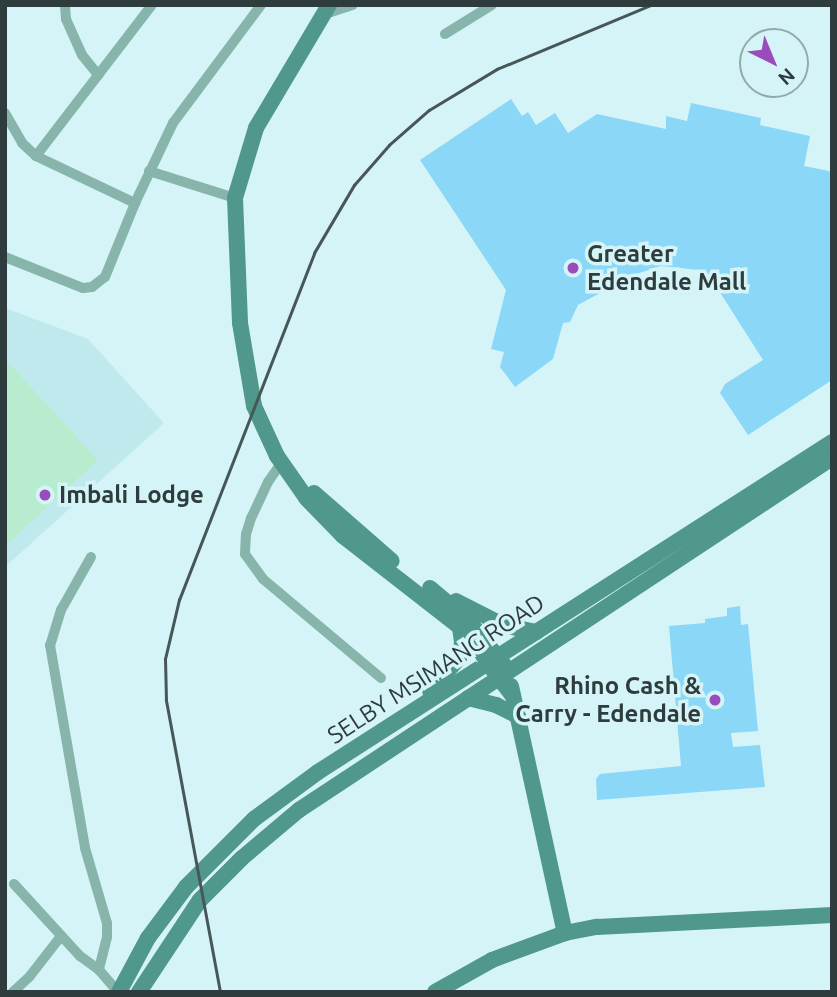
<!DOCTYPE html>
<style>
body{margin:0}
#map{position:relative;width:837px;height:997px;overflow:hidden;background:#d5f4f7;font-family:Ubuntu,sans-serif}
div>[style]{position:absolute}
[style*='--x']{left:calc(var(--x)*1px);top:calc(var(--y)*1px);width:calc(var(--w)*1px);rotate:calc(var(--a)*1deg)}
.built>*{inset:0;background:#c0e9ee}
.green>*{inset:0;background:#b7ecce}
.building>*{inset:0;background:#8ad7f7}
.street>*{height:10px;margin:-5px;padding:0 5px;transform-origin:5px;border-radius:5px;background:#87b5ac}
.secondary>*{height:16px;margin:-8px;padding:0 8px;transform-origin:8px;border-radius:8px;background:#50988c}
.rail>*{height:2.5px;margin:-1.25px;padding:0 1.25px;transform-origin:1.25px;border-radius:1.25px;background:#475758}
.dots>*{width:19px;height:19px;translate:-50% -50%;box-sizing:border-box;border:4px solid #d5f4f7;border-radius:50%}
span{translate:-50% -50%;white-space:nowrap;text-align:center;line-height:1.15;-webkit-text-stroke:7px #d5f4f7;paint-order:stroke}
.poi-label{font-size:24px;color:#2f3c3d;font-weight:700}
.left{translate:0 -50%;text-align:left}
.right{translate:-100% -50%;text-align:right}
.street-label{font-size:24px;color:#2f3c3d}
.frame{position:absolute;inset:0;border:7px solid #2f3c3d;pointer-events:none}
.north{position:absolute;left:739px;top:28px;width:70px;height:70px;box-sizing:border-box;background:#d5f4f7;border:2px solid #93aaad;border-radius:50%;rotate:137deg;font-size:19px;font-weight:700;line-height:28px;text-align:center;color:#2f3c3d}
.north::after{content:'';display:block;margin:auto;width:24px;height:32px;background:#9a4cbd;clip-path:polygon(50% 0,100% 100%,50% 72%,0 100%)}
</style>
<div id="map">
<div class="built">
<i style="clip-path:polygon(5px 308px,88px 339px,164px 423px,5px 567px)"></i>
</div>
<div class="green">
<i style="clip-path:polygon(5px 359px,98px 460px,5px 546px)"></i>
</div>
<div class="building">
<i style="clip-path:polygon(511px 99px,522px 116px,528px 112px,536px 125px,555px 113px,568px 133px,597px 114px,666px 129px,666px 116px,687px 121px,691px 103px,761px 118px,760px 125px,810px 136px,804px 166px,829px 171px,832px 176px,832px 380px,748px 435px,720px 393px,725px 384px,763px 360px,714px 283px,699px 270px,661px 266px,633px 275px,578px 305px,570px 322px,563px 323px,553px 359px,515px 387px,500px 367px,504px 352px,491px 349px,506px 290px,420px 160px)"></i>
<i style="clip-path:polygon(740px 606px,741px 625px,748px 624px,758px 731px,731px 733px,733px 747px,760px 745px,765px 787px,597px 800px,596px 779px,600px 774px,681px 766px,669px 626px,705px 623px,705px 619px,727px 616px,727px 608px)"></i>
</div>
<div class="street">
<i style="--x:65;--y:5;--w:14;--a:86"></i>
<i style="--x:66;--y:19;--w:39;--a:66"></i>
<i style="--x:82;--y:55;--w:26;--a:51"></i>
<i style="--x:322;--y:15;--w:32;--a:-18"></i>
<i style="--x:445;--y:34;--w:55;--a:-31.7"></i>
<i style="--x:5;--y:113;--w:34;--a:60"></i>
<i style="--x:22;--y:143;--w:19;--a:43"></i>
<i style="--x:36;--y:156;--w:110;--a:25.4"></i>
<i style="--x:36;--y:156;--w:190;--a:-52.5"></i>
<i style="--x:149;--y:171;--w:90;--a:17.4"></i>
<i style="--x:5;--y:257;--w:84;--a:21.7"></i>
<i style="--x:83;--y:288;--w:9;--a:-6"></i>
<i style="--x:92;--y:287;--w:16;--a:-38"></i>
<i style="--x:105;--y:277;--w:80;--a:-67.9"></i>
<i style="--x:135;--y:203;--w:89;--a:-64.6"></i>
<i style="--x:173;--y:123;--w:147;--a:-53.3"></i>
<i style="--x:282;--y:462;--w:24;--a:125"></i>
<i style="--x:268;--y:482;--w:40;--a:115"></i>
<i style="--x:251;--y:518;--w:17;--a:107"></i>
<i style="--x:246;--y:534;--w:20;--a:93"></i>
<i style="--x:245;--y:554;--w:31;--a:54"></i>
<i style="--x:263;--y:579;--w:154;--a:40"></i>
<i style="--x:91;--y:557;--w:61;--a:119.5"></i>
<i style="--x:61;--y:610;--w:37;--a:107"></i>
<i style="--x:50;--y:645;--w:206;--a:80.2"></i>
<i style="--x:85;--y:848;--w:78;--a:73.7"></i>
<i style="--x:107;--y:923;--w:14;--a:90"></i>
<i style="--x:107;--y:937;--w:34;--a:104"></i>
<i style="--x:99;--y:970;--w:29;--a:49"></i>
<i style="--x:14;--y:884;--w:98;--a:47.5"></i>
<i style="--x:80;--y:956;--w:24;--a:36"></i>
<i style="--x:13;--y:992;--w:23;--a:-43"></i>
<i style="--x:30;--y:976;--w:51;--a:-52.2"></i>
</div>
<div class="secondary">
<i style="--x:329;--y:5;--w:143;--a:120.7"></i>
<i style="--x:256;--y:128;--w:73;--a:106.7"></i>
<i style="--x:235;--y:198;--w:125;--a:87.7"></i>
<i style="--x:240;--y:323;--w:84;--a:80.4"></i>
<i style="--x:254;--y:406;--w:55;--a:65.3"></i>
<i style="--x:277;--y:456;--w:52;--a:55.1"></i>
<i style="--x:307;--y:499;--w:52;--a:45.8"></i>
<i style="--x:343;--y:536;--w:148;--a:37.9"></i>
<i style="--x:460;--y:627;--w:87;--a:52.5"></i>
<i style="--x:314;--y:493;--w:103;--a:41.1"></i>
<i style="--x:430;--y:588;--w:51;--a:40.2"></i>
<i style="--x:469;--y:621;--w:56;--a:51.5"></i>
<i style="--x:456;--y:601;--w:53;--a:27.1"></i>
<i style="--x:503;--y:625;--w:34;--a:12"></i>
<i style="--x:511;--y:686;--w:253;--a:77.7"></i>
<i style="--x:430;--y:691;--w:44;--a:-48.7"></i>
<i style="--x:459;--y:658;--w:16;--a:-79"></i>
<i style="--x:462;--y:642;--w:15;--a:-98"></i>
<i style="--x:468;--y:698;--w:29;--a:14"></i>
<i style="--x:496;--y:705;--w:25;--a:27"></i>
<i style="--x:119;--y:992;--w:61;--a:-61.8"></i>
<i style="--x:148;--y:938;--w:64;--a:-53.3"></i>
<i style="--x:186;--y:887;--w:96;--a:-45"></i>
<i style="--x:254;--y:819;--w:79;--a:-36.3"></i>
<i style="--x:318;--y:772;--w:611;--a:-32.7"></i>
<i style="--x:139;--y:992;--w:110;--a:-56.5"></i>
<i style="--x:200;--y:900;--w:59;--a:-45"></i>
<i style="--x:242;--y:858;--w:75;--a:-40.1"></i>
<i style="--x:299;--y:810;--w:639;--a:-33.44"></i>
<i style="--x:435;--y:992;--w:65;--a:-29.3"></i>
<i style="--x:492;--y:960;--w:78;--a:-20.3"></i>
<i style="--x:565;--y:933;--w:33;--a:-11"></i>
<i style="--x:597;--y:927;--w:235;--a:-2.9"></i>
</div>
<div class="rail">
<i style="--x:220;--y:992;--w:297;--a:-100.5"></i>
<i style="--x:166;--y:700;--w:41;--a:-91.4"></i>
<i style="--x:165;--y:659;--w:61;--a:-76.7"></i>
<i style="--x:179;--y:600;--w:372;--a:-68.7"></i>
<i style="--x:314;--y:253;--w:79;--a:-59.5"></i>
<i style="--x:354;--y:185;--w:53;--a:-48.8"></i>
<i style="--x:389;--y:145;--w:53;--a:-41.2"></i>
<i style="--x:429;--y:110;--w:79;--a:-31.1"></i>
<i style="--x:497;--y:69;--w:167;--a:-22.6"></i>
</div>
<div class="dots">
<i style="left:573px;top:268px;background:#9a4cbd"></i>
<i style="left:45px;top:495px;background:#9a4cbd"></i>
<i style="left:715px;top:700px;background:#9a4cbd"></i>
</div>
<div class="poi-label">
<span class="left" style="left:587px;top:268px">Greater<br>Edendale Mall</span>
<span class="left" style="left:59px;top:495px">Imbali Lodge</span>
<span class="right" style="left:701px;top:700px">Rhino Cash &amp;<br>Carry - Edendale</span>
</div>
<div class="street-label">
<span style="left:436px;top:669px;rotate:-33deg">SELBY MSIMANG ROAD</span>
</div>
<div class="frame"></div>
<div class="north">N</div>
</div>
